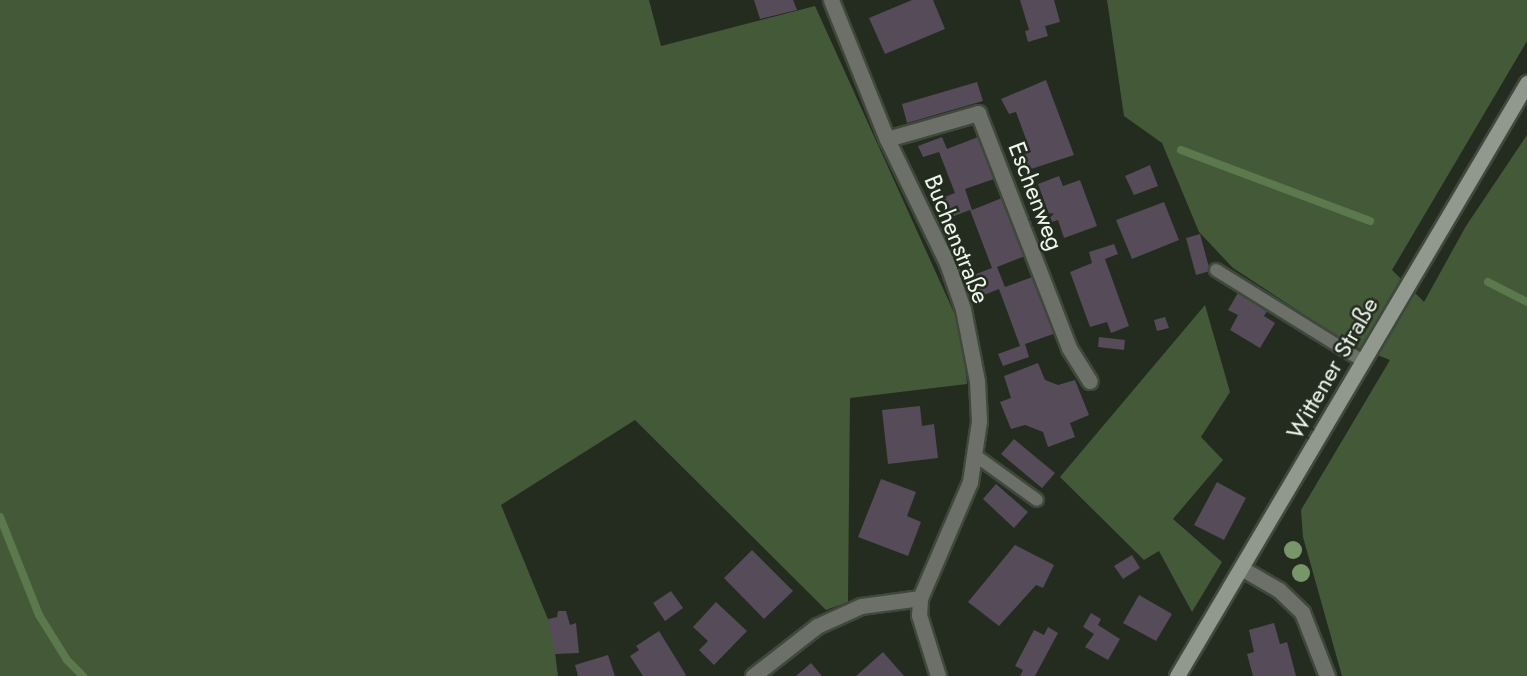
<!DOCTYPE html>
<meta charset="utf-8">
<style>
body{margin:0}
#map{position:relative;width:1527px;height:676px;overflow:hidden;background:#232c1f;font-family:Jost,sans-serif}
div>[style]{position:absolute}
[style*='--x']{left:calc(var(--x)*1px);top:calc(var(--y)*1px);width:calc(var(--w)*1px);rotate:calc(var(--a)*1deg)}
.green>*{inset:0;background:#445938}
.stream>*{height:8px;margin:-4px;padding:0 4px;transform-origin:4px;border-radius:4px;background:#5c784d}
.building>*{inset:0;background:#564b58}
.roads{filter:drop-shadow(2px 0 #40483c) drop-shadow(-2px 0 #40483c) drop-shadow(0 2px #40483c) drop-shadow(0 -2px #40483c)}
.service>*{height:12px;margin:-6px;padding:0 6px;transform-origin:6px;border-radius:6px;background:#6c7069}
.minor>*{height:15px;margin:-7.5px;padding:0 7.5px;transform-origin:7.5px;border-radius:7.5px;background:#6c7069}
.secondary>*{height:15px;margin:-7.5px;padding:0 7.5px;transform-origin:7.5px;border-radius:7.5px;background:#91988e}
.trees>*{width:18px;height:18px;margin:-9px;border-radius:50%;background:#79966a}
span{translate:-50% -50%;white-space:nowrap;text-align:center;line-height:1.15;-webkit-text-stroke:5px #232c1f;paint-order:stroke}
.street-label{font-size:24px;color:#f0f6ee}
</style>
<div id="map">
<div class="green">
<i style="clip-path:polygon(0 0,649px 0,661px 46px,815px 6px,961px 328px,967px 384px,850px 398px,848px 602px,826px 610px,635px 420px,501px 505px,552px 629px,558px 676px,0 676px)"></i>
<i style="clip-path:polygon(1107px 0,1527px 0,1527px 41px,1392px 270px,1424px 302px,1466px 226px,1527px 135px,1527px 676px,1342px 676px,1303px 537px,1301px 510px,1390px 360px,1349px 344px,1233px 268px,1199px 232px,1162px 143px,1124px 116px)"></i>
<i style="clip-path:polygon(1205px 305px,1230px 392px,1201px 437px,1223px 460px,1173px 519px,1222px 562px,1192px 612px,1159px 551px,1144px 560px,1060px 477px)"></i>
</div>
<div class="stream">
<i style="--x:1181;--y:150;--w:202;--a:20.6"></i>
<i style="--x:1488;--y:282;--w:44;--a:27.1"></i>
<i style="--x:0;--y:517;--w:105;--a:68.3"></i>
<i style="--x:39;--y:615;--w:53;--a:58.1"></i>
<i style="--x:67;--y:660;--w:23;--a:45"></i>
</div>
<div class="building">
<i style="clip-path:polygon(754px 0,793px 0,797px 10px,760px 19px)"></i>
<i style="clip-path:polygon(912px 0,933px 0,945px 29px,885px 54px,869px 18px)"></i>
<i style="clip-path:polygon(1020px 0,1054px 0,1060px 22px,1045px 26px,1048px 36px,1028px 42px,1025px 31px,1029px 30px)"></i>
<i style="clip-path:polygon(1046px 80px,1074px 155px,1028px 170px,1024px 152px,1030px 150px,1016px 112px,1009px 114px,1001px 99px)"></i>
<i style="clip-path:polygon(977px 82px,983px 101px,907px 123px,902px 104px)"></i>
<i style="clip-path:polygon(942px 137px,947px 149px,978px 137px,994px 179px,965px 189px,972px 210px,1002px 198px,1025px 256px,997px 267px,1005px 287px,1035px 276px,1056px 333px,1025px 344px,1029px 357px,1003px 366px,998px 354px,1020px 346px,999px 289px,979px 297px,971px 276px,992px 268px,970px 210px,949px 218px,942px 198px,955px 193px,939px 152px,923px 157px,918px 146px)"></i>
<i style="clip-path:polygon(1150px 165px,1158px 186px,1134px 195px,1125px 176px)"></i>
<i style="clip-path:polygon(1059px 176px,1063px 186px,1080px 180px,1097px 226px,1064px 238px,1058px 220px,1052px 222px,1038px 184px)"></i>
<i style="clip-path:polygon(1164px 202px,1179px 240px,1132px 259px,1116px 220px)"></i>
<i style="clip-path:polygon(1200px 234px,1210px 271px,1196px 275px,1186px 238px)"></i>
<i style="clip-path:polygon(1114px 244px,1118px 254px,1105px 259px,1129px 326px,1111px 333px,1107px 322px,1090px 327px,1070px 272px,1092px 263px,1089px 252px)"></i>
<i style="clip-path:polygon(1239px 291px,1269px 308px,1264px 316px,1275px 323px,1260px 348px,1230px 330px,1238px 315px,1228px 310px)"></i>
<i style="clip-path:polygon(1165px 317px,1169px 328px,1157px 331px,1154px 320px)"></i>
<i style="clip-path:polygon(1099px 337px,1125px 340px,1124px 350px,1098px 347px)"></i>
<i style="clip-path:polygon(1038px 363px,1045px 380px,1058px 385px,1075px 380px,1089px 415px,1070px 423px,1075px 437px,1048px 447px,1043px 432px,1025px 425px,1011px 429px,1000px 402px,1011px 398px,1004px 376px)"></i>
<i style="clip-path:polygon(920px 406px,922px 426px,934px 424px,938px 458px,888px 464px,882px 410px)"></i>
<i style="clip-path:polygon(1014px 439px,1055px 473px,1042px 488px,1001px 454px)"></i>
<i style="clip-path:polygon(881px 479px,916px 492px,907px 516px,921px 522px,908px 556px,858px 537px)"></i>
<i style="clip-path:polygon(1217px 482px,1246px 498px,1224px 540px,1194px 525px)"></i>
<i style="clip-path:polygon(996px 484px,1028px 512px,1014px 528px,983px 499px)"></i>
<i style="clip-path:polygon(1015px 545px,1054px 565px,1043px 588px,1036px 585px,999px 626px,968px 602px)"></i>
<i style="clip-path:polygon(752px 550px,793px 591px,764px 619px,724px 578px)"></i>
<i style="clip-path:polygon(1132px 555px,1140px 568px,1123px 579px,1114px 566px)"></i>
<i style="clip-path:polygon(671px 591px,683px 608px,665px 621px,653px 603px)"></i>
<i style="clip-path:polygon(1139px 595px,1172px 614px,1156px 641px,1123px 623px)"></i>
<i style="clip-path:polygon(716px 602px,747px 631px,714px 665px,699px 650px,708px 641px,693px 627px)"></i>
<i style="clip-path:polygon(558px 611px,566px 611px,570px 625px,576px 623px,579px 653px,555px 654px,548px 619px,557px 617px)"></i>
<i style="clip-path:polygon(1091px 613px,1101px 619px,1098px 625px,1120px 639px,1108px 660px,1085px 647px,1094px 634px,1083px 627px)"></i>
<i style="clip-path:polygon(1274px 623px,1280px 644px,1287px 642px,1296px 676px,1253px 676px,1247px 654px,1254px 652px,1249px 630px)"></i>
<i style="clip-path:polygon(1048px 627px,1058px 633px,1035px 676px,1020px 676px,1023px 670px,1015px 666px,1034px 630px,1044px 635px)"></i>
<i style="clip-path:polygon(659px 631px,686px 675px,684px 676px,643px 676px,630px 656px,639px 650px,636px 646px)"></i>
<i style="clip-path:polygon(883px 652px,904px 676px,856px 676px)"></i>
<i style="clip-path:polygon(608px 655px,615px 676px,578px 676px,575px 665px)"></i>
<i style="clip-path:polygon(811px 663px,822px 676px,796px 676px)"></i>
</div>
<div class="roads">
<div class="service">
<i style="--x:1216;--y:270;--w:173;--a:31.8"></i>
<i style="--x:976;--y:456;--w:75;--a:35.8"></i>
</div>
<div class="minor">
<i style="--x:831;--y:0;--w:150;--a:68.1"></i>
<i style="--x:887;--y:139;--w:138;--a:64.2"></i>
<i style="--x:947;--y:263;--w:49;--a:70.8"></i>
<i style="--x:963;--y:309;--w:73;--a:79"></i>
<i style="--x:977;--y:381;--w:40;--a:87.1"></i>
<i style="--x:979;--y:421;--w:62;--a:98.4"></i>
<i style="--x:970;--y:482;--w:126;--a:113.3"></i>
<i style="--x:920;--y:598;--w:17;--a:93"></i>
<i style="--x:919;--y:615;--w:64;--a:72.7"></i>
<i style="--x:887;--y:139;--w:95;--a:-15.9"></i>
<i style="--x:978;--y:113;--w:252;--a:68.8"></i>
<i style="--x:1069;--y:348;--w:39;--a:58"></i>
<i style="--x:1241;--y:568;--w:44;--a:30.1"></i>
<i style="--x:1279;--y:590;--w:32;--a:44"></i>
<i style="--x:1302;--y:612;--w:69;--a:68.7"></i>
<i style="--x:753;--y:676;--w:81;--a:-38"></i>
<i style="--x:817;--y:626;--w:48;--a:-24.4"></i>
<i style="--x:861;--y:606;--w:60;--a:-7.7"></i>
</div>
<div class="secondary">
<i style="--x:1177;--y:676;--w:689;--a:-59.45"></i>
</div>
</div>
<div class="trees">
<i style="left:1293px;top:550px"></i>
<i style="left:1301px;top:573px"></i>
</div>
<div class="street-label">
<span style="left:1036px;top:196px;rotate:69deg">Eschenweg</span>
<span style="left:957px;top:239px;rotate:68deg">Buchenstraße</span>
<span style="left:1332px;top:368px;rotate:-60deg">Wittener Straße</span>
</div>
</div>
